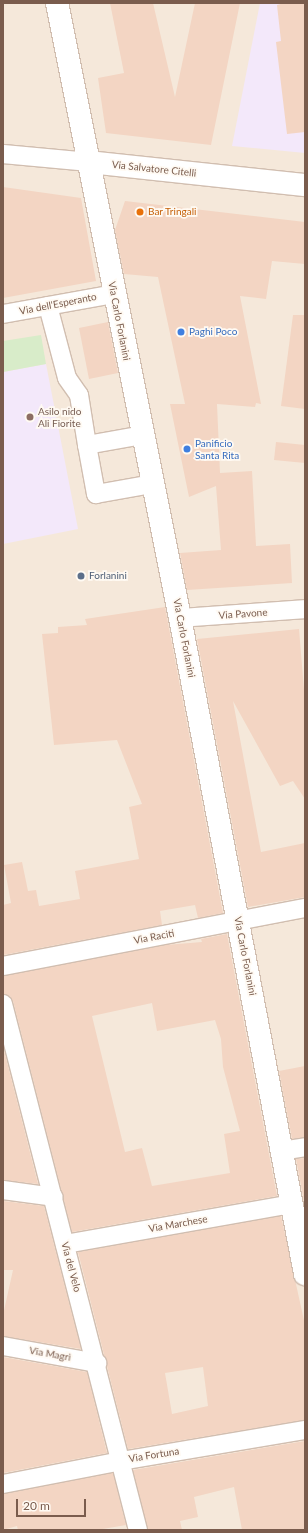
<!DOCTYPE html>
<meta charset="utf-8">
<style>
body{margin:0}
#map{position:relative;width:308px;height:1533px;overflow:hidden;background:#fdf6ec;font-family:Lato,sans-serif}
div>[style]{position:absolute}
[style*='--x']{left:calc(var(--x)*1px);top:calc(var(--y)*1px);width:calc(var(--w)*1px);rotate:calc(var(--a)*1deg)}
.residential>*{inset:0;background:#f5e8da}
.education>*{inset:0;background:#f3e8fa}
.green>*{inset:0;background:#d8ecc9}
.building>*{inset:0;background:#f3d5c3}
.roads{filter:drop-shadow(1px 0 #d1beb0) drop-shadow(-1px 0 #d1beb0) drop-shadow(0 1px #d1beb0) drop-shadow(0 -1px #d1beb0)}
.street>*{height:18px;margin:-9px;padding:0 9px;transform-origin:9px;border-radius:9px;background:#fff}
.secondary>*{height:22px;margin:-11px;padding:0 11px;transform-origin:11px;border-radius:11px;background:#fff}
.dots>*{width:11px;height:11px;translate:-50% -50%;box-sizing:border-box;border:2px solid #fffaf3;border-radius:50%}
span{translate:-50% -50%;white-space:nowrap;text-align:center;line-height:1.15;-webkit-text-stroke:3.5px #fffaf3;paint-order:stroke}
.street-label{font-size:10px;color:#7a5c4d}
.food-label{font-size:10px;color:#c56008}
.left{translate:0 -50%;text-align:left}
.shop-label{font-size:10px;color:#366cbe}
.education-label{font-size:10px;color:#785e54}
.service-label{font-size:10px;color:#4e5e75}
.frame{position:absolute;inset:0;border:4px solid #7a5c4d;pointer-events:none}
.scale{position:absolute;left:16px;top:1499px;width:70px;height:18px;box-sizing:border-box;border:2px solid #7a5c4d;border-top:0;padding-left:5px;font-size:12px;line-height:14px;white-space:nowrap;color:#7a5c4d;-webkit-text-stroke:3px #fffaf3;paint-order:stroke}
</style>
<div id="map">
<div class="residential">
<i style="clip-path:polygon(3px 3px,305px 3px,305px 1530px,3px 1530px)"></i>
</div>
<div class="education">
<i style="clip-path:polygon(260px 3px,305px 3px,305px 153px,232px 146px)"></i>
<i style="clip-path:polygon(46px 364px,78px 529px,3px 544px,3px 372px)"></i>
</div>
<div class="green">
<i style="clip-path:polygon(41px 335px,46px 364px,3px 372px,3px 341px)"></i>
</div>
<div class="building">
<i style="clip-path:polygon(110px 3px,153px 3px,175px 97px,195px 3px,240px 3px,211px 145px,106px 133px,98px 78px,124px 73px)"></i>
<i style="clip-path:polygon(284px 3px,305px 3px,305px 132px,287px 134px,276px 42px,281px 41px,277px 5px)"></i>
<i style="clip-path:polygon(3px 187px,81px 198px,96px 281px,3px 298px)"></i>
<i style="clip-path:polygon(125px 201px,305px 222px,305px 264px,272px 261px,266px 299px,240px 296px,261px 404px,256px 403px,255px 407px,217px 404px,220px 473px,252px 471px,256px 546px,290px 544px,292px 583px,187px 590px,180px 553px,221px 550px,216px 486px,189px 497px,170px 404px,185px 404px,158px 277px,124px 274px,115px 230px)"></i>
<i style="clip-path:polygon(293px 315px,305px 315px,305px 409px,281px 406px)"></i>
<i style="clip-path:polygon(108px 322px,118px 373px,89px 379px,79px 328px)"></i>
<i style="clip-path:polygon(276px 442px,305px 445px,305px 463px,274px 460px)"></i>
<i style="clip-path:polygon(165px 607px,223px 913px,198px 918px,195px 905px,160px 911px,162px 925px,3px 955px,3px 905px,11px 903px,4px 865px,22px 862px,28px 891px,36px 890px,39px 906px,80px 899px,75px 871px,139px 859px,129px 807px,142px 804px,117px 740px,54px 745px,42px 634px,58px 633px,58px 627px,87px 625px,85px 619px)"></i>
<i style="clip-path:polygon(299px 629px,305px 702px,305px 799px,293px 781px,280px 786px,233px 701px,261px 852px,305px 843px,305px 897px,248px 907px,197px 639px)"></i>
<i style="clip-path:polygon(evenodd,227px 934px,277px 1196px,72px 1232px,13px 1001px,10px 996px,3px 994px,3px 976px,166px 945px,202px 942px,201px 939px,227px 934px,152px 1003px,157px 1031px,215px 1020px,221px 1039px,223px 1067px,240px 1131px,224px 1134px,230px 1173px,152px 1186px,142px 1148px,125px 1152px,92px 1016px,152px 1003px)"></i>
<i style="clip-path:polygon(3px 1046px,38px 1184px,3px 1180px)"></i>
<i style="clip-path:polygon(305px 1066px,305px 1137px,292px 1139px,279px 1071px)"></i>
<i style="clip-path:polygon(305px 1158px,305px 1207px,296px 1159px)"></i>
<i style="clip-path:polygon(3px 1201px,44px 1206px,81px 1349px,3px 1336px,3px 1315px,13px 1270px,3px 1270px)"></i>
<i style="clip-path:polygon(evenodd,281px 1216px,305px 1325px,305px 1420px,128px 1449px,78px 1252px,281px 1216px,203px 1367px,208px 1406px,172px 1414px,165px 1373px,203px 1367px)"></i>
<i style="clip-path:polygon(3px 1357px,87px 1372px,107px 1453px,3px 1473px)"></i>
<i style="clip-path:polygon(305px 1441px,305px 1530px,242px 1530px,234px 1487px,194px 1497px,198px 1517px,180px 1521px,182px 1530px,148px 1530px,133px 1470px)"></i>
<i style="clip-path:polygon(113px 1473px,126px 1525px,97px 1530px,18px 1530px,17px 1526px,3px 1530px,3px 1494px)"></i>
</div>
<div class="roads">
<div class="street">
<i style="--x:3;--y:154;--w:86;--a:5.3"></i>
<i style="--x:48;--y:306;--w:74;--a:75.2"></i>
<i style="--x:67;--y:378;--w:21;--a:55"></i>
<i style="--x:79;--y:395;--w:51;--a:80.9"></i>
<i style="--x:3;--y:314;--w:113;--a:-10.2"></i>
<i style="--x:143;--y:435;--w:57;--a:169.9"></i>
<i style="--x:87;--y:445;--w:50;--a:79.6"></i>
<i style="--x:96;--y:494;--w:57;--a:-10.1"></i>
<i style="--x:180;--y:618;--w:125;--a:-4.1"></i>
<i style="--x:3;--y:966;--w:308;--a:-10.9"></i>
<i style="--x:3;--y:1004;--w:543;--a:75.61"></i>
<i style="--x:281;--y:1151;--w:24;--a:-9"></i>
<i style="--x:3;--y:1190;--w:51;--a:7.8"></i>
<i style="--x:65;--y:1244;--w:230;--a:-10"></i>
<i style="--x:3;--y:1346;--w:96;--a:10.3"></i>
<i style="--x:3;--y:1484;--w:120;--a:-11"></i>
<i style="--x:121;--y:1461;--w:187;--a:-9.6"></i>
</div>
<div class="secondary">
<i style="--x:57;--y:3;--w:627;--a:78.69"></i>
<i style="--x:180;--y:618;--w:668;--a:79.21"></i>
<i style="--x:89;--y:162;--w:217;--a:6.1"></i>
</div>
</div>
<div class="dots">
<i style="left:140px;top:212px;background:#e8710a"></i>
<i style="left:181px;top:332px;background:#3f7fe0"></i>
<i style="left:30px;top:417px;background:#8d6e63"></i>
<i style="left:187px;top:449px;background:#3f7fe0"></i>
<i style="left:81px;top:576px;background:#5c6f8a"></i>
</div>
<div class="street-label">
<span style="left:154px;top:169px;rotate:6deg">Via Salvatore Citelli</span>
<span style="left:58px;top:304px;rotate:-11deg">Via dell'Esperanto</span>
<span style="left:119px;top:321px;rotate:79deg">Via Carlo Forlanini</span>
<span style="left:243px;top:614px;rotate:-4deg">Via Pavone</span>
<span style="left:184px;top:638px;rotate:79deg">Via Carlo Forlanini</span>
<span style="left:154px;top:937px;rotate:-11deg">Via Raciti</span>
<span style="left:245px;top:956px;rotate:79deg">Via Carlo Forlanini</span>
<span style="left:178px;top:1224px;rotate:-10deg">Via Marchese</span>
<span style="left:71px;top:1267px;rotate:75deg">Via del Velo</span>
<span style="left:50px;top:1354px;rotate:10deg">Via Magrì</span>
<span style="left:154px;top:1455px;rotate:-9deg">Via Fortuna</span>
</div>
<div class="food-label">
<span class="left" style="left:148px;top:212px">Bar Tringali</span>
</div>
<div class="shop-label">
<span class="left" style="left:189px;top:332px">Paghi Poco</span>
<span class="left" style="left:195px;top:449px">Panificio<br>Santa Rita</span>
</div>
<div class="education-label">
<span class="left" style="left:38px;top:417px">Asilo nido<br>Ali Fiorite</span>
</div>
<div class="service-label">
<span class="left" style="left:89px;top:576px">Forlanini</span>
</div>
<div class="frame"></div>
<div class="scale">20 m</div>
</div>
